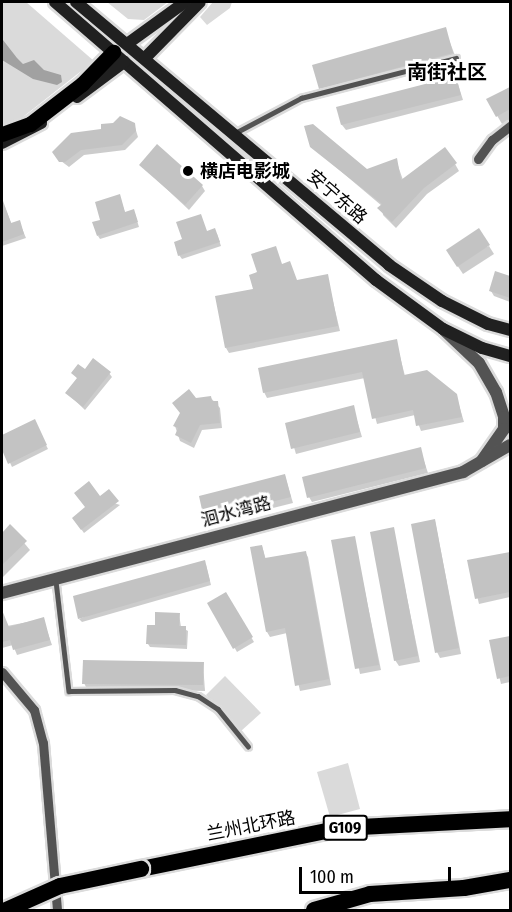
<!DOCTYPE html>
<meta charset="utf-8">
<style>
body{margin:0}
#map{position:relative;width:512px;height:912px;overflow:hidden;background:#fff;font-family:"Fira Sans Condensed","Noto Sans SC",sans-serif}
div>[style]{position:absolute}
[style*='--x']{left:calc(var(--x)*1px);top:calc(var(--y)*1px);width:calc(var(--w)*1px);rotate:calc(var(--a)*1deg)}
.green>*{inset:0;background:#dadada}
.water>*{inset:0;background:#a1a1a1}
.shadow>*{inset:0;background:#0003}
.building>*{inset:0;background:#c3c3c3}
.roads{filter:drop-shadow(2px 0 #dbdbdb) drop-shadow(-2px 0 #dbdbdb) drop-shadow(0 2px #dbdbdb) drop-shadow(0 -2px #dbdbdb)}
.service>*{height:4.5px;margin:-2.25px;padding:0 2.25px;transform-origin:2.25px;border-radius:2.25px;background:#535353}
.minor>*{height:9px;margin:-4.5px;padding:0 4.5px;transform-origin:4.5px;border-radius:4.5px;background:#535353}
.tertiary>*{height:12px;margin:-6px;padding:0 6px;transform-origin:6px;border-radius:6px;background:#535353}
.secondary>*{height:12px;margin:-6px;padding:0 6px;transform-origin:6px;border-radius:6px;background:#202020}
.primary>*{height:15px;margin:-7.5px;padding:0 7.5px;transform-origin:7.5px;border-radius:7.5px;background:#000}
.trunk>*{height:16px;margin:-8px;padding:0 8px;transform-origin:8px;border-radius:8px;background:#000}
.bridges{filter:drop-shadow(2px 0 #dbdbdb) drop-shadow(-2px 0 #dbdbdb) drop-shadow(0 2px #dbdbdb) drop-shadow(0 -2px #dbdbdb)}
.trunk-bridge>*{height:16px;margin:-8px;padding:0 8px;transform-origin:8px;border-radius:8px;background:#000}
.dots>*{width:16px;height:16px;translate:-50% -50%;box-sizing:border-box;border:3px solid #fff;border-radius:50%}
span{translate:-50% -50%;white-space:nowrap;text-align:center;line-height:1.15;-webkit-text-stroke:6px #fff;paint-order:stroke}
.shield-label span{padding:2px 4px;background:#fff;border:2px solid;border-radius:4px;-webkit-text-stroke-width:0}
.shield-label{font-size:16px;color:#000;font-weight:700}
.poi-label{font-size:18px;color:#000;font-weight:700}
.left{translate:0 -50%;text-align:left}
.street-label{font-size:18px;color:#000}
.neighbourhood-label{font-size:20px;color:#000;font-weight:700}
.frame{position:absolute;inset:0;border:3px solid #000;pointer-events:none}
.scale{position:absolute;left:299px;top:867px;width:152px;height:27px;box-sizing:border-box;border:3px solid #000;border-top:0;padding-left:8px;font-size:18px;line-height:21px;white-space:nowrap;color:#000;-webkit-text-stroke:4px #fff;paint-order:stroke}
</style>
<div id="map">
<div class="green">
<i style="clip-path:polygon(2px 2px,26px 2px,94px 61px,14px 124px,2px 128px)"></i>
<i style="clip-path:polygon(107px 2px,168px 2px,144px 20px,128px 19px)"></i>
<i style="clip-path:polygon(213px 2px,232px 2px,230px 8px,207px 25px,200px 17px)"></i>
<i style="clip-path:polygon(225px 676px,261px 713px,241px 731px,206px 695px)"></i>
<i style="clip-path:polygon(348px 763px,360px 809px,330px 817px,317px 772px)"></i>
</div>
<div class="water">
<i style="clip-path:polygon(2px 17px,3px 40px,17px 58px,23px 64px,34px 60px,44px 70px,61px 75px,62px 82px,57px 85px,33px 79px,2px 60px)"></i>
</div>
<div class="shadow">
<i style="clip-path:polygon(445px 29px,457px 61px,325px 96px,321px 88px)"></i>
<i style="clip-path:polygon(456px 78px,463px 100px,346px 130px,342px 125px,338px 108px)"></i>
<i style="clip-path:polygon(510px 87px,510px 120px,502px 124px,488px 100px)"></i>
<i style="clip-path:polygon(134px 124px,138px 137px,125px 150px,84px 155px,69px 167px,57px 158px)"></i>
<i style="clip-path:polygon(311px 146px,366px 170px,396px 160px,403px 180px,455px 164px,459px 171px,427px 194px,396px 228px,383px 215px,382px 206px)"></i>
<i style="clip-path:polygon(141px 165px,202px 186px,205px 191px,189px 210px)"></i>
<i style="clip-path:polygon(121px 200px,125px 213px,135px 214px,139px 227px,100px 239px,98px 236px)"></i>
<i style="clip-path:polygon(5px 207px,12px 225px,21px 226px,26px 238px,2px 246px,2px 209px)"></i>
<i style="clip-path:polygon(207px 233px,217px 234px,221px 246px,182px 259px,179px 255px)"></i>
<i style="clip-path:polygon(489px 246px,494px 254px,463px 274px,453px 259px)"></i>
<i style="clip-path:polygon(290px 263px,297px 282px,327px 276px,340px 331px,229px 353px,226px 348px,255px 290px,259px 273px)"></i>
<i style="clip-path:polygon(496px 273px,510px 278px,510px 302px,494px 296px,491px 291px)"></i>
<i style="clip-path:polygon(396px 341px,405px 376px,456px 395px,464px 422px,421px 431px,415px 415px,377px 424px,365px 378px,267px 398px,264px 392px)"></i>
<i style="clip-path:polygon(73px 373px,109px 373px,112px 377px,85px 410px,67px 393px,78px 379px)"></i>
<i style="clip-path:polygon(210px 397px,220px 408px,222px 428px,202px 430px,194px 448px,180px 441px,175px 426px,195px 399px)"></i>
<i style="clip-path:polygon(353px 407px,362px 437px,296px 454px,287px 424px)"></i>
<i style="clip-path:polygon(34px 421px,48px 449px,12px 467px,2px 446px,2px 437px)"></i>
<i style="clip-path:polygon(420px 449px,428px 473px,312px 502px,309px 497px)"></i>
<i style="clip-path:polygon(285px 476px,293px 503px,209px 524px,200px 497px)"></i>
<i style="clip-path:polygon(99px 498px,120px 505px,84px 533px,76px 522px)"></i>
<i style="clip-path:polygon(435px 521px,461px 654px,440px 658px,437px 652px)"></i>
<i style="clip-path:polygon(10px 526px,30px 550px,2px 578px,2px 535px)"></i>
<i style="clip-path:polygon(393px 529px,420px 662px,399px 666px,395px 660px)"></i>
<i style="clip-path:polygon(354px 538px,381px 670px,360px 674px,333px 542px)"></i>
<i style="clip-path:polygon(262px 546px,266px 560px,305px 552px,308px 557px,331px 685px,300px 691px,287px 633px,270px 637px,267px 632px)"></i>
<i style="clip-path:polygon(510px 553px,510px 597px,479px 604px,469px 562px)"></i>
<i style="clip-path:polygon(206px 565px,211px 585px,82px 622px,79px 619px)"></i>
<i style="clip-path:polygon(226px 594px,254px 642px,237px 652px,209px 603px)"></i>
<i style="clip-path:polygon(179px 614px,181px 627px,188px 631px,187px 649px,150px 647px,148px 644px,156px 627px)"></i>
<i style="clip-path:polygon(43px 619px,52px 645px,17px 655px,13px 645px,2px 648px,2px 627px)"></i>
<i style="clip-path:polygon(510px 637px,510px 682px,501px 684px,491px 641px)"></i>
<i style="clip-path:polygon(203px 663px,205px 691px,87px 689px,84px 683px)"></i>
</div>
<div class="building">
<i style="clip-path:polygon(446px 27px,453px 53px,319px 89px,312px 65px)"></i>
<i style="clip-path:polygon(456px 76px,461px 95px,341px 125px,336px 107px)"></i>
<i style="clip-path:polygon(510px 87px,510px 109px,496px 117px,486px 99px)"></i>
<i style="clip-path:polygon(120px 116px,135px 123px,136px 131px,122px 145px,81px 150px,65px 162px,59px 162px,52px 152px,71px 133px,101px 129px,101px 124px,113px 123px)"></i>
<i style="clip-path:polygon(313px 124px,367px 169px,397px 158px,401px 180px,445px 147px,457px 163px,424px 188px,392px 222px,377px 208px,382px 204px,310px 147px,304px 126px)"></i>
<i style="clip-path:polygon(157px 144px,203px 185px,185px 205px,139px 165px)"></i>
<i style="clip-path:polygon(120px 194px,125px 212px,134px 209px,138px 222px,97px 236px,92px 222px,100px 220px,95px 202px)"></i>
<i style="clip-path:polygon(2px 198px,11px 223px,20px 220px,24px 234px,2px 242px)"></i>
<i style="clip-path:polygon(201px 214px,207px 231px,215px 228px,220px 242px,178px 256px,174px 242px,182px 239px,176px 222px)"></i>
<i style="clip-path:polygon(479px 228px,490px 245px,457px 267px,446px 250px)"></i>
<i style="clip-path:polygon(276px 246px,282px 264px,290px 261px,297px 280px,328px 274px,338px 326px,225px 348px,215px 296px,253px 289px,249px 275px,257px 272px,251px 254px)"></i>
<i style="clip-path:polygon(495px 271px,510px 276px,510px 298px,489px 291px)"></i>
<i style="clip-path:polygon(397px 339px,404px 375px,427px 370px,457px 394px,462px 417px,416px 426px,413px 410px,372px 419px,362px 372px,263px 393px,258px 368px)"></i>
<i style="clip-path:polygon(93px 358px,111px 372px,83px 407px,65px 393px,77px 378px,71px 373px,78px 364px,85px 369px)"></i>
<i style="clip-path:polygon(189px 389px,196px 398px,211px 396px,212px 401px,218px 401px,220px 423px,200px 425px,191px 443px,175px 435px,178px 428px,173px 426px,180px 413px,172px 403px)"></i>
<i style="clip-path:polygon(354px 405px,360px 432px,291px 449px,285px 423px)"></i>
<i style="clip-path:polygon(35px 419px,47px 445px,8px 464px,2px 450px,2px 435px)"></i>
<i style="clip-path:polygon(421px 447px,426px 468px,307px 498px,302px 477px)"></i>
<i style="clip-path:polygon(285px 474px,291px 497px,204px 519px,199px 496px)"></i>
<i style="clip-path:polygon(89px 481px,100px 496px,109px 489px,119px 501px,81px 530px,72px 518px,85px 507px,74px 493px)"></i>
<i style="clip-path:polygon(435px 519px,459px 648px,435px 653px,411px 524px)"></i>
<i style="clip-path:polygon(10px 524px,27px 541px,2px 565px,2px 533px)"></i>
<i style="clip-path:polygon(394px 527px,418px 656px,394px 661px,370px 532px)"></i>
<i style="clip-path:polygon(355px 536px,379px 665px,355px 669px,331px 540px)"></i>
<i style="clip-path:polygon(262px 545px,265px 558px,306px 551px,329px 679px,295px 686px,285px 628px,266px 632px,250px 547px)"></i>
<i style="clip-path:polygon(510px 552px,510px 592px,475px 599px,467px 560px)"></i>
<i style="clip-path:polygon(205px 560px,210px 581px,78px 619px,73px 596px)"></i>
<i style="clip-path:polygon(226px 592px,253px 637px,233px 649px,207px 603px)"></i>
<i style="clip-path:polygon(2px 610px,9px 627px,44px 617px,50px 640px,13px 650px,10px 640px,2px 642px)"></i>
<i style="clip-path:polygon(155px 612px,180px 613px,179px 626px,186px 626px,186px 645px,146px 644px,147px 625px,155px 625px)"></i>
<i style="clip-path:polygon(510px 636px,510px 676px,497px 679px,489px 640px)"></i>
<i style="clip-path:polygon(83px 660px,204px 662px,203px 685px,82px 684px)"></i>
</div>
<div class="roads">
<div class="service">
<i style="--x:235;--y:133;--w:75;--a:-27.9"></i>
<i style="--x:301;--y:98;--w:160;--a:-14.5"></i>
<i style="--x:56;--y:581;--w:111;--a:83.3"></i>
<i style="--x:69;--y:691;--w:106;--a:-0.5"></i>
<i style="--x:175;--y:690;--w:24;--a:15"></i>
<i style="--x:198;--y:696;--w:24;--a:33"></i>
<i style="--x:218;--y:709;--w:48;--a:51"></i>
</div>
<div class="minor">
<i style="--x:478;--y:159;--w:24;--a:-54"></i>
<i style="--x:492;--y:140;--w:23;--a:-38"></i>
<i style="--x:2;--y:672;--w:50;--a:49.9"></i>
<i style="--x:34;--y:710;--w:34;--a:75"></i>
<i style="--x:43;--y:743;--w:168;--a:85.2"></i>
</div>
<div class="tertiary">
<i style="--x:446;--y:332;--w:45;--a:43.2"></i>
<i style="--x:479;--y:363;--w:34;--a:60"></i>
<i style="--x:496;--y:392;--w:26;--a:72"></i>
<i style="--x:504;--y:417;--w:12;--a:90"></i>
<i style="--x:504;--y:429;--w:39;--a:125"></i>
<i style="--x:2;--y:593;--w:477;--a:-14.7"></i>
<i style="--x:463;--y:472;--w:54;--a:-29.9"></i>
</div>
<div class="secondary">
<i style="--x:55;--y:2;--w:425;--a:40.9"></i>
<i style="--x:376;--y:280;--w:83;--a:36.2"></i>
<i style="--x:443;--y:329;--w:43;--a:26"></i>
<i style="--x:482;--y:348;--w:29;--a:16"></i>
<i style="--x:76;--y:2;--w:409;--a:40"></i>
<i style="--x:389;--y:265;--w:64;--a:34.2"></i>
<i style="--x:442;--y:301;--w:51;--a:26.6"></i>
<i style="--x:488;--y:324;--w:23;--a:15"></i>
<i style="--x:127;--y:44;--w:72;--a:-35.9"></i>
<i style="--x:145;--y:58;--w:78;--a:-45.5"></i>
<i style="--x:77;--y:97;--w:59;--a:-36.7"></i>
<i style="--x:2;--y:143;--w:44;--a:-27.1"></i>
</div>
<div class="primary">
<i style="--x:2;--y:134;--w:30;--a:-20"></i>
<i style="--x:30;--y:124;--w:66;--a:-37.6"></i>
<i style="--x:82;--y:84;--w:45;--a:-45.9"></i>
</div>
<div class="trunk">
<i style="--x:141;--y:869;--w:204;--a:-11.6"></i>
<i style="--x:341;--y:828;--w:169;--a:-3"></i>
<i style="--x:314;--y:910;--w:58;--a:-15.9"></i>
<i style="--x:370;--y:894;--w:94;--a:-3.7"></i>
<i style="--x:464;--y:888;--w:47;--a:-9.9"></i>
</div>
</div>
<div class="bridges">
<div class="trunk-bridge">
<i style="--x:6;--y:910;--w:59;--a:-24"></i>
<i style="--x:60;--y:886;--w:83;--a:-11.9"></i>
</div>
</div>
<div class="dots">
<i style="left:188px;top:171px;background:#000"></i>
</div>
<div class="shield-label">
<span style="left:345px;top:828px">G109</span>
</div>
<div class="poi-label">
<span class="left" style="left:200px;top:171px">横店电影城</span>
</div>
<div class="street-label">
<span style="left:337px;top:197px;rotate:41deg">安宁东路</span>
<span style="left:236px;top:512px;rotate:-15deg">洄水湾路</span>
<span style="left:251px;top:826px;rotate:-11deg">兰州北环路</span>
</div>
<div class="neighbourhood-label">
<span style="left:447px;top:72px">南街社区</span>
</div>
<div class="frame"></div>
<div class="scale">100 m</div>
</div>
